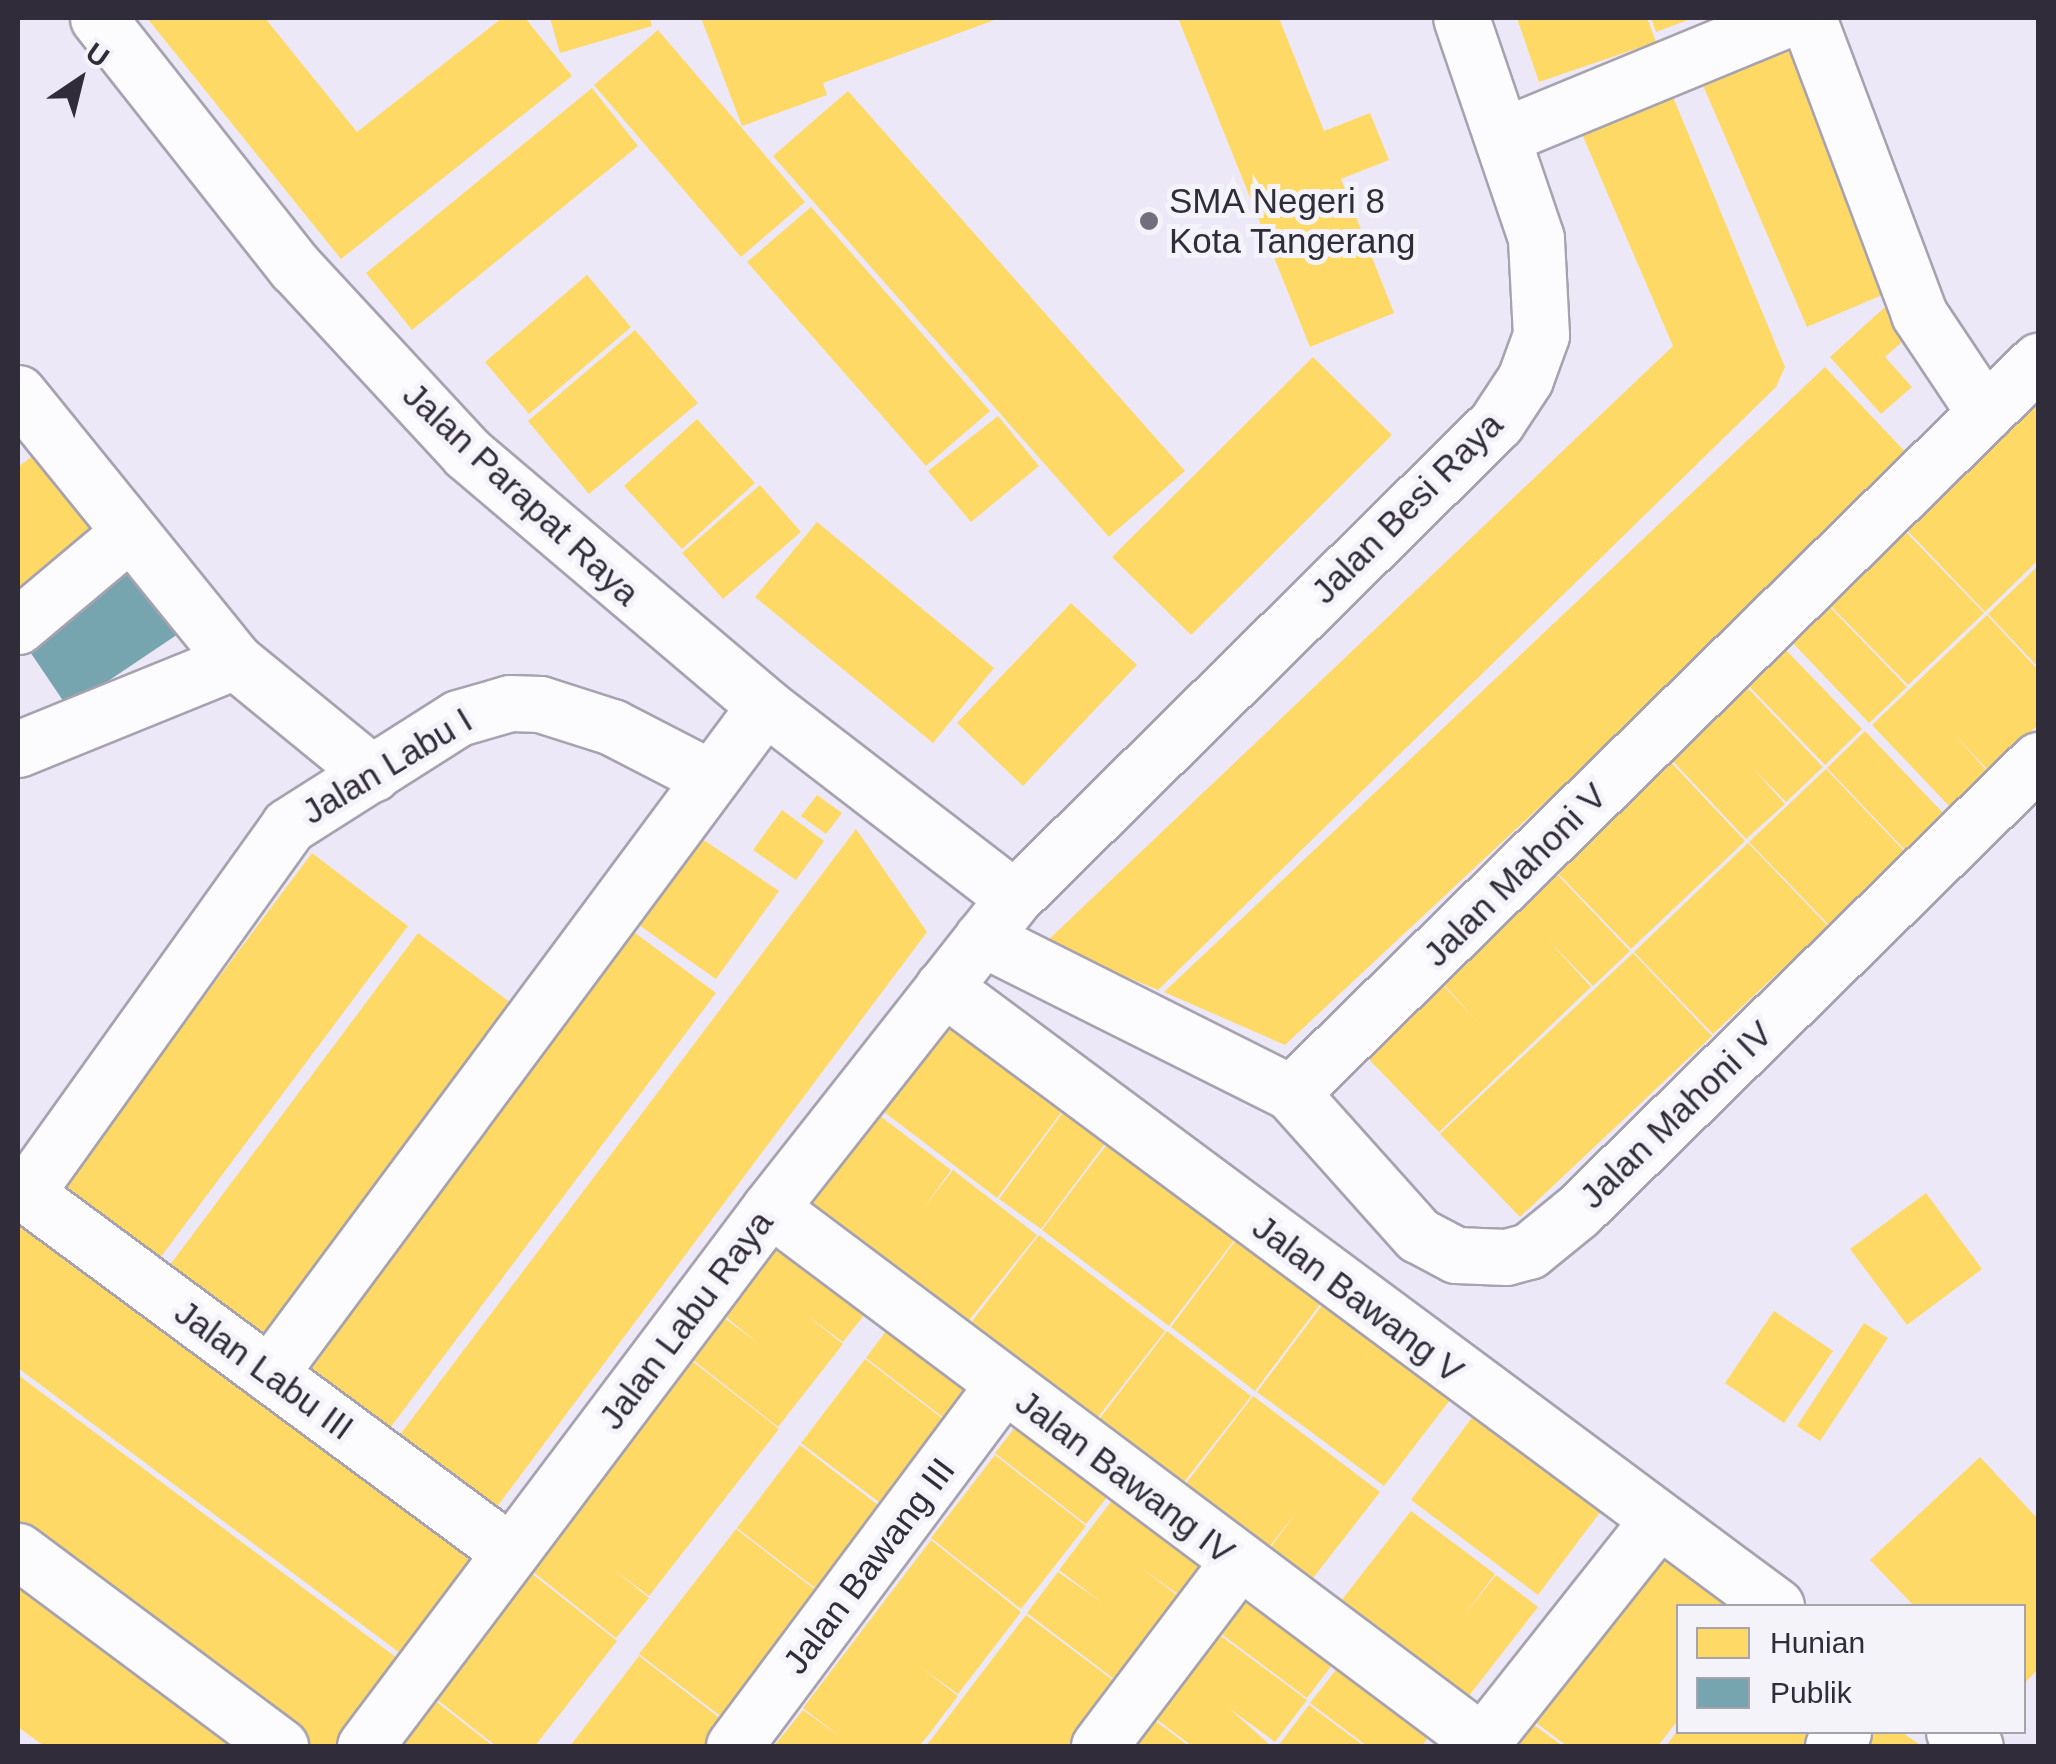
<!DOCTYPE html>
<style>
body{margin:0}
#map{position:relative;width:2056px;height:1764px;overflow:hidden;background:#ece8f8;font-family:Helvetica,sans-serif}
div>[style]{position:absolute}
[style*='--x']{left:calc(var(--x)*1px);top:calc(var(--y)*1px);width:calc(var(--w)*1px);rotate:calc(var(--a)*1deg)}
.homes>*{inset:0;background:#ffd966}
.public>*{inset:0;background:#76a5af}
.roads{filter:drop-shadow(2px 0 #a6a2af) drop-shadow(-2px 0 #a6a2af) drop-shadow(0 2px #a6a2af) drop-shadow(0 -2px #a6a2af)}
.minor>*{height:55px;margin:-27.5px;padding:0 27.5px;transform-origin:27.5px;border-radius:27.5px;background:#fcfcfe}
.dots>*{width:28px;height:28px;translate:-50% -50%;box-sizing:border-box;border:5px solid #f5f3fa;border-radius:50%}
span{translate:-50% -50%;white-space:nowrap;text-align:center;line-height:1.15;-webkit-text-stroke:10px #f5f3fa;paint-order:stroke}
.poi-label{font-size:35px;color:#302c39}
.left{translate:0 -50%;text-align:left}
.street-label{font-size:35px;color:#302c39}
.frame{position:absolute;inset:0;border:20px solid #302c39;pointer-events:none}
.legend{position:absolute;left:1676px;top:1604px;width:350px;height:130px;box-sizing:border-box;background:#f5f3fa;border:2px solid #a6a3ad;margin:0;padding:12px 18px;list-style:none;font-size:30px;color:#302c39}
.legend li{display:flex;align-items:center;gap:20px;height:50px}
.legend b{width:50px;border:2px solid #a6a3ad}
.north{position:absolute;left:30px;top:30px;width:100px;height:100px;-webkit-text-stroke:8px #f5f3fa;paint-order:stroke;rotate:35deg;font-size:28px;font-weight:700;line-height:40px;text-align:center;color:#302c39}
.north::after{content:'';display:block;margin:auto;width:35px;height:45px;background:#302c39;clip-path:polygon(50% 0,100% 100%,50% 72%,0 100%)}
</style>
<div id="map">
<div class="homes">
<i style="clip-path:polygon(147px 18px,265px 18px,357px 132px,502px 18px,525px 18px,572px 76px,341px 259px)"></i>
<i style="clip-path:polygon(550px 18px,650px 18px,652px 26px,560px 53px)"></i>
<i style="clip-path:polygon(701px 18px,1000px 18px,823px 83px,827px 95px,742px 126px)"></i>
<i style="clip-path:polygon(1178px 18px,1279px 18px,1324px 131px,1370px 113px,1389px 160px,1341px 179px,1394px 313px,1310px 347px)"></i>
<i style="clip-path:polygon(1517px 18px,1647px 18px,1656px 42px,1539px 82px)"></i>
<i style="clip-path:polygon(1651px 18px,1693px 18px,1656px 32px)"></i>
<i style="clip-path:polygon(658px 30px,805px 202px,741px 257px,594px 85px)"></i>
<i style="clip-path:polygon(1784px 32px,1894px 290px,1807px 327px,1696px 69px)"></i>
<i style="clip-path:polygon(1666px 80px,1785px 367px,1776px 387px,1158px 990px,1045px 943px,1673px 346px,1576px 120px)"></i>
<i style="clip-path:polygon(592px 88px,638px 146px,412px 330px,366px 273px)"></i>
<i style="clip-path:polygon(848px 91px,1185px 471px,1109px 537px,773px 156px)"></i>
<i style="clip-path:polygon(811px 207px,990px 411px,926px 466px,747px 262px)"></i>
<i style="clip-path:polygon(587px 275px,631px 327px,529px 414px,485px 362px)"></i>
<i style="clip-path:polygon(1897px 296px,1922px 324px,1885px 357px,1912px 387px,1881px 414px,1830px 357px)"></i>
<i style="clip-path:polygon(635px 330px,698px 403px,589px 494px,528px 421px)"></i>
<i style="clip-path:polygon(1313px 357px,1392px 435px,1191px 635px,1112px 557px)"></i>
<i style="clip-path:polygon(1825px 367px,1912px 459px,1285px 1045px,1164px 992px)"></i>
<i style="clip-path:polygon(2038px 403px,2038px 560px,1985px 612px,1905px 528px)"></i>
<i style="clip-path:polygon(998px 416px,1039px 466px,971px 522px,928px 471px)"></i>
<i style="clip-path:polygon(697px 419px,755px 483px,682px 549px,624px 486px)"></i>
<i style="clip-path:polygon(39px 451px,104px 537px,18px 601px,18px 467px)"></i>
<i style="clip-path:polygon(760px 485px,801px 532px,723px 599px,682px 553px)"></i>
<i style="clip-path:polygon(817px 522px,994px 668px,933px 743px,755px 597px)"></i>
<i style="clip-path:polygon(1904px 530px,1984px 613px,1908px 685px,1828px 603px)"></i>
<i style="clip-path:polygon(2038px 566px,2038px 667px,1988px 614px)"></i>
<i style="clip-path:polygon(1071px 603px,1137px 665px,1023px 786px,957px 723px)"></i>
<i style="clip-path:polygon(1827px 604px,1907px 687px,1869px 723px,1789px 639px)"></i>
<i style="clip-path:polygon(1987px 615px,2038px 670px,2038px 725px,1989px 771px,1954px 734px,1988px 772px,1951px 808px,1872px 725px)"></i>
<i style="clip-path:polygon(1783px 647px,1862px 729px,1825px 765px,1745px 682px)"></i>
<i style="clip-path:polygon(1744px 684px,1823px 767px,1786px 802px,1751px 766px,1785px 804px,1746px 839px,1668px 756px)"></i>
<i style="clip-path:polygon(1865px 731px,1945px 815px,1906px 851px,1827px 768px)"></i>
<i style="clip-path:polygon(1666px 757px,1745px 841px,1631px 949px,1551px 866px)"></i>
<i style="clip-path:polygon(1826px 769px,1905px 852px,1829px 925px,1749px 842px)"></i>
<i style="clip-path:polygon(817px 795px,842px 813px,826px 834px,801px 816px)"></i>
<i style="clip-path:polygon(782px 810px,824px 841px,796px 880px,753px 850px)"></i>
<i style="clip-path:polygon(856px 829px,927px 932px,487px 1520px,390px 1448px)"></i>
<i style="clip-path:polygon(689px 830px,779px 891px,716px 979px,626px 916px)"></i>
<i style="clip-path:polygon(1748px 843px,1828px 926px,1713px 1034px,1634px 952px)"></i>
<i style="clip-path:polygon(312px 853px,408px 926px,160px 1258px,63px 1185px)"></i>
<i style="clip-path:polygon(1550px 867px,1630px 951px,1593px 986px,1548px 940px,1591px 987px,1439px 1132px,1359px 1049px,1435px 977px,1477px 1021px,1436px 976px)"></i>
<i style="clip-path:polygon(619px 921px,716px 993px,381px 1440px,285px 1368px)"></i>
<i style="clip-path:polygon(418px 933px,515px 1006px,266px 1338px,170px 1265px)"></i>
<i style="clip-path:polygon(1633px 953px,1712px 1036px,1520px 1217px,1440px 1134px)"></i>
<i style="clip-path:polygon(939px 1011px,1066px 1106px,997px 1198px,871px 1102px)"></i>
<i style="clip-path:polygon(867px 1106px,951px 1170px,922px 1210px,953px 1170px,1037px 1235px,966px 1324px,797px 1196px)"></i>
<i style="clip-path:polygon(1067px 1107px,1109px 1138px,1041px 1229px,999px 1199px)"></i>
<i style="clip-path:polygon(1111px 1139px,1238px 1235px,1169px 1326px,1042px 1230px)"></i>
<i style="clip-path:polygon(1926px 1193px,1982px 1269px,1907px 1325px,1850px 1249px)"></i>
<i style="clip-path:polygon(18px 1201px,484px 1548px,404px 1656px,18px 1368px)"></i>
<i style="clip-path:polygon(785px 1230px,875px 1301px,843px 1342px,805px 1314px,843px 1344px,778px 1427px,688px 1356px,720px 1315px,758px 1343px,721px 1313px)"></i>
<i style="clip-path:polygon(1039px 1235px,1165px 1331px,1095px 1421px,969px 1325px)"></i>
<i style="clip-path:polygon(1239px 1236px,1324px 1299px,1255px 1391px,1171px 1327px)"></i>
<i style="clip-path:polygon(1326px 1300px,1453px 1396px,1384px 1486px,1257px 1392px)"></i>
<i style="clip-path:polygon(1774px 1311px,1833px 1351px,1784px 1423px,1725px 1383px)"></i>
<i style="clip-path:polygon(897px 1316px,989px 1386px,957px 1428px,866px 1358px)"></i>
<i style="clip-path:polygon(1864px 1323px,1888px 1338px,1820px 1441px,1797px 1426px)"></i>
<i style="clip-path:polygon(1167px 1331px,1251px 1396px,1181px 1486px,1097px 1422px)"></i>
<i style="clip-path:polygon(688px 1358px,779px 1429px,649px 1596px,612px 1568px,649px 1598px,616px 1638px,527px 1567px)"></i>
<i style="clip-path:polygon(865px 1359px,956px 1429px,892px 1512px,801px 1443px)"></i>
<i style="clip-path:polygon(18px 1375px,401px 1661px,338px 1746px,291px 1746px,18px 1544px)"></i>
<i style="clip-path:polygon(1253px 1396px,1380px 1492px,1310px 1582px,1269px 1550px,1297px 1511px,1267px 1550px,1184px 1486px)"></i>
<i style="clip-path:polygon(1479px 1408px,1607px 1503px,1538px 1595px,1411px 1500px)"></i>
<i style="clip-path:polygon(1027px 1412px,1118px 1483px,1086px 1524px,995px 1453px)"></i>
<i style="clip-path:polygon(800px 1445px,891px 1515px,828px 1598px,737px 1528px)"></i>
<i style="clip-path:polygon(995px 1455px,1086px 1526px,1021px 1609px,931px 1538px)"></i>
<i style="clip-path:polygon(1980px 1457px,2038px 1519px,2038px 1669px,2024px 1684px,2024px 1606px,1914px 1606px,1870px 1560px)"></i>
<i style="clip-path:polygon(1122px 1487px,1214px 1555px,1182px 1597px,1140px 1567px,1182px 1599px,1118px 1682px,1027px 1613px,1058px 1572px,1104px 1604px,1059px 1570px)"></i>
<i style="clip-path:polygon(1411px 1511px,1495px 1574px,1464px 1616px,1496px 1575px,1538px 1607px,1468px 1697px,1341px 1601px)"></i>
<i style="clip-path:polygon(736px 1529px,827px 1599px,731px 1724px,639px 1654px)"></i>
<i style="clip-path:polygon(931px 1540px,1021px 1612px,958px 1694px,919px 1666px,958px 1696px,926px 1738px,919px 1746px,774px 1746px,803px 1710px,843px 1739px,803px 1708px)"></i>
<i style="clip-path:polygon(1659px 1551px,1733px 1606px,1678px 1606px,1678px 1720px,1658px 1746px,1567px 1746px,1535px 1722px)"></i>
<i style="clip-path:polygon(18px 1559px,270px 1746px,44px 1746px,18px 1727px)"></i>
<i style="clip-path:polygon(526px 1569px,617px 1641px,535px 1746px,496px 1746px,430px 1694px)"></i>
<i style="clip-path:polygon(1247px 1588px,1338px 1657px,1307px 1698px,1216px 1630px)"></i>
<i style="clip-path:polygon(1026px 1615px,1118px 1684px,1071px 1746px,926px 1746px)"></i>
<i style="clip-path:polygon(1214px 1631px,1307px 1700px,1275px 1742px,1229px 1708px,1271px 1746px,1192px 1746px,1151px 1715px)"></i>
<i style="clip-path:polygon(639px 1656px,730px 1726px,714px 1746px,570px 1746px)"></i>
<i style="clip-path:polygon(1342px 1662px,1433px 1731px,1422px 1746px,1367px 1746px,1310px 1703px)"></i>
<i style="clip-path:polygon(429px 1696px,493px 1746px,390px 1746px)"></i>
<i style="clip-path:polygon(1309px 1705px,1364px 1746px,1278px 1746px)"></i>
<i style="clip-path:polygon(1150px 1717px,1189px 1746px,1128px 1746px)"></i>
<i style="clip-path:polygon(1534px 1725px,1563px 1746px,1518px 1746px)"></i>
<i style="clip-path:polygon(1677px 1731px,1813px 1732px,1809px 1746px,1666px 1746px)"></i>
<i style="clip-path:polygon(1861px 1732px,1901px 1732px,1922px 1746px,1850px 1746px)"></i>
</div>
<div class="public">
<i style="clip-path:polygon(132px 554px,184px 630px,68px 708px,18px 634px)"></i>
</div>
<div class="roads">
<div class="minor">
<i style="--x:98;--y:18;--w:318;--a:51.7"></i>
<i style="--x:295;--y:267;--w:253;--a:47.2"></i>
<i style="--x:467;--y:453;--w:391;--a:40.3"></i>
<i style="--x:765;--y:706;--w:314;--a:37.6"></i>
<i style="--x:1808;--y:18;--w:316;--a:69.4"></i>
<i style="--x:1919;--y:314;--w:119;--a:56.3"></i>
<i style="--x:1505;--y:135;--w:307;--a:-22.4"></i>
<i style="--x:18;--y:393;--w:345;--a:51"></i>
<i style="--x:235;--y:661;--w:178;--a:39.3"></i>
<i style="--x:18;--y:626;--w:146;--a:-40"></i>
<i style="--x:18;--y:749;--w:234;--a:-22.1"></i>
<i style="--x:982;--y:938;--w:346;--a:26.6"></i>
<i style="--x:1291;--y:1093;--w:191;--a:48.2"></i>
<i style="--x:1418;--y:1235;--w:43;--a:27.8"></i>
<i style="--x:1456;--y:1255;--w:50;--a:2.3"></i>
<i style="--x:1506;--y:1257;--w:24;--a:-15"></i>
<i style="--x:1529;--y:1251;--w:63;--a:-39.2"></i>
<i style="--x:1578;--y:1211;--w:644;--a:-44.43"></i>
<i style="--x:943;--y:987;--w:1038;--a:36.62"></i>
<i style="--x:1291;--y:1093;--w:1046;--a:-44.42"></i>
<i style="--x:18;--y:1188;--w:612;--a:36.5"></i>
<i style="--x:25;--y:1194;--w:452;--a:-54.4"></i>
<i style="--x:288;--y:826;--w:201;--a:-32.4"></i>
<i style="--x:458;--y:718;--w:54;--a:-16.1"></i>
<i style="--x:510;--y:703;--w:30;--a:2"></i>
<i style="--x:540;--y:704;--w:76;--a:17.7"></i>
<i style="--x:612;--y:727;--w:109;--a:27.3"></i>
<i style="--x:770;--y:1208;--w:890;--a:36.87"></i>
<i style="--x:269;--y:1374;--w:832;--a:-53.41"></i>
<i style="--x:18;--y:1551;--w:327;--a:36.7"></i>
<i style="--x:1954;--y:1732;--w:25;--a:34"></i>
<i style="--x:365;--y:1746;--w:673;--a:-53.03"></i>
<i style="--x:770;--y:1208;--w:395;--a:-51.8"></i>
<i style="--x:1014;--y:898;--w:677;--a:-44.58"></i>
<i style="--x:1496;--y:423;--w:53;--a:-56.6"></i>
<i style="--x:1525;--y:379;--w:47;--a:-70"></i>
<i style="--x:1541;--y:335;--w:97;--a:-93"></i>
<i style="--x:1536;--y:238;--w:232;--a:-108.8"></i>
<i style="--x:734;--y:1746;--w:450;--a:-53.3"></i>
<i style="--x:1099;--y:1746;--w:231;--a:-52.9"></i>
<i style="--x:1479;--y:1746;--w:285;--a:-51.6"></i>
<i style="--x:1833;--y:1746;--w:17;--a:-54"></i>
</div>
</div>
<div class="dots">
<i style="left:1149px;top:221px;background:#726e7c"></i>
</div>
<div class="poi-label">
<span class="left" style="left:1169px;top:221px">SMA Negeri 8<br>Kota Tangerang</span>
</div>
<div class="street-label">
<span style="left:521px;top:494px;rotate:43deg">Jalan Parapat Raya</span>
<span style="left:1407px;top:508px;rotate:-45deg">Jalan Besi Raya</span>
<span style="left:387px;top:766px;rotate:-31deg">Jalan Labu I</span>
<span style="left:1515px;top:875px;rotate:-45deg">Jalan Mahoni V</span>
<span style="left:1676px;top:1115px;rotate:-44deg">Jalan Mahoni IV</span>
<span style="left:1358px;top:1299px;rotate:37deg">Jalan Bawang V</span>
<span style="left:686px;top:1320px;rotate:-53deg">Jalan Labu Raya</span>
<span style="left:264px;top:1370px;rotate:36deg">Jalan Labu III</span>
<span style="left:1125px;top:1477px;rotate:37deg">Jalan Bawang IV</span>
<span style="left:869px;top:1566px;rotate:-53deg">Jalan Bawang III</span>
</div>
<div class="frame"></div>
<ul class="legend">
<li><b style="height:28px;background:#ffd966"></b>Hunian</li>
<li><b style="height:28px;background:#76a5af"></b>Publik</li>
</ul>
<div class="north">U</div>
</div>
